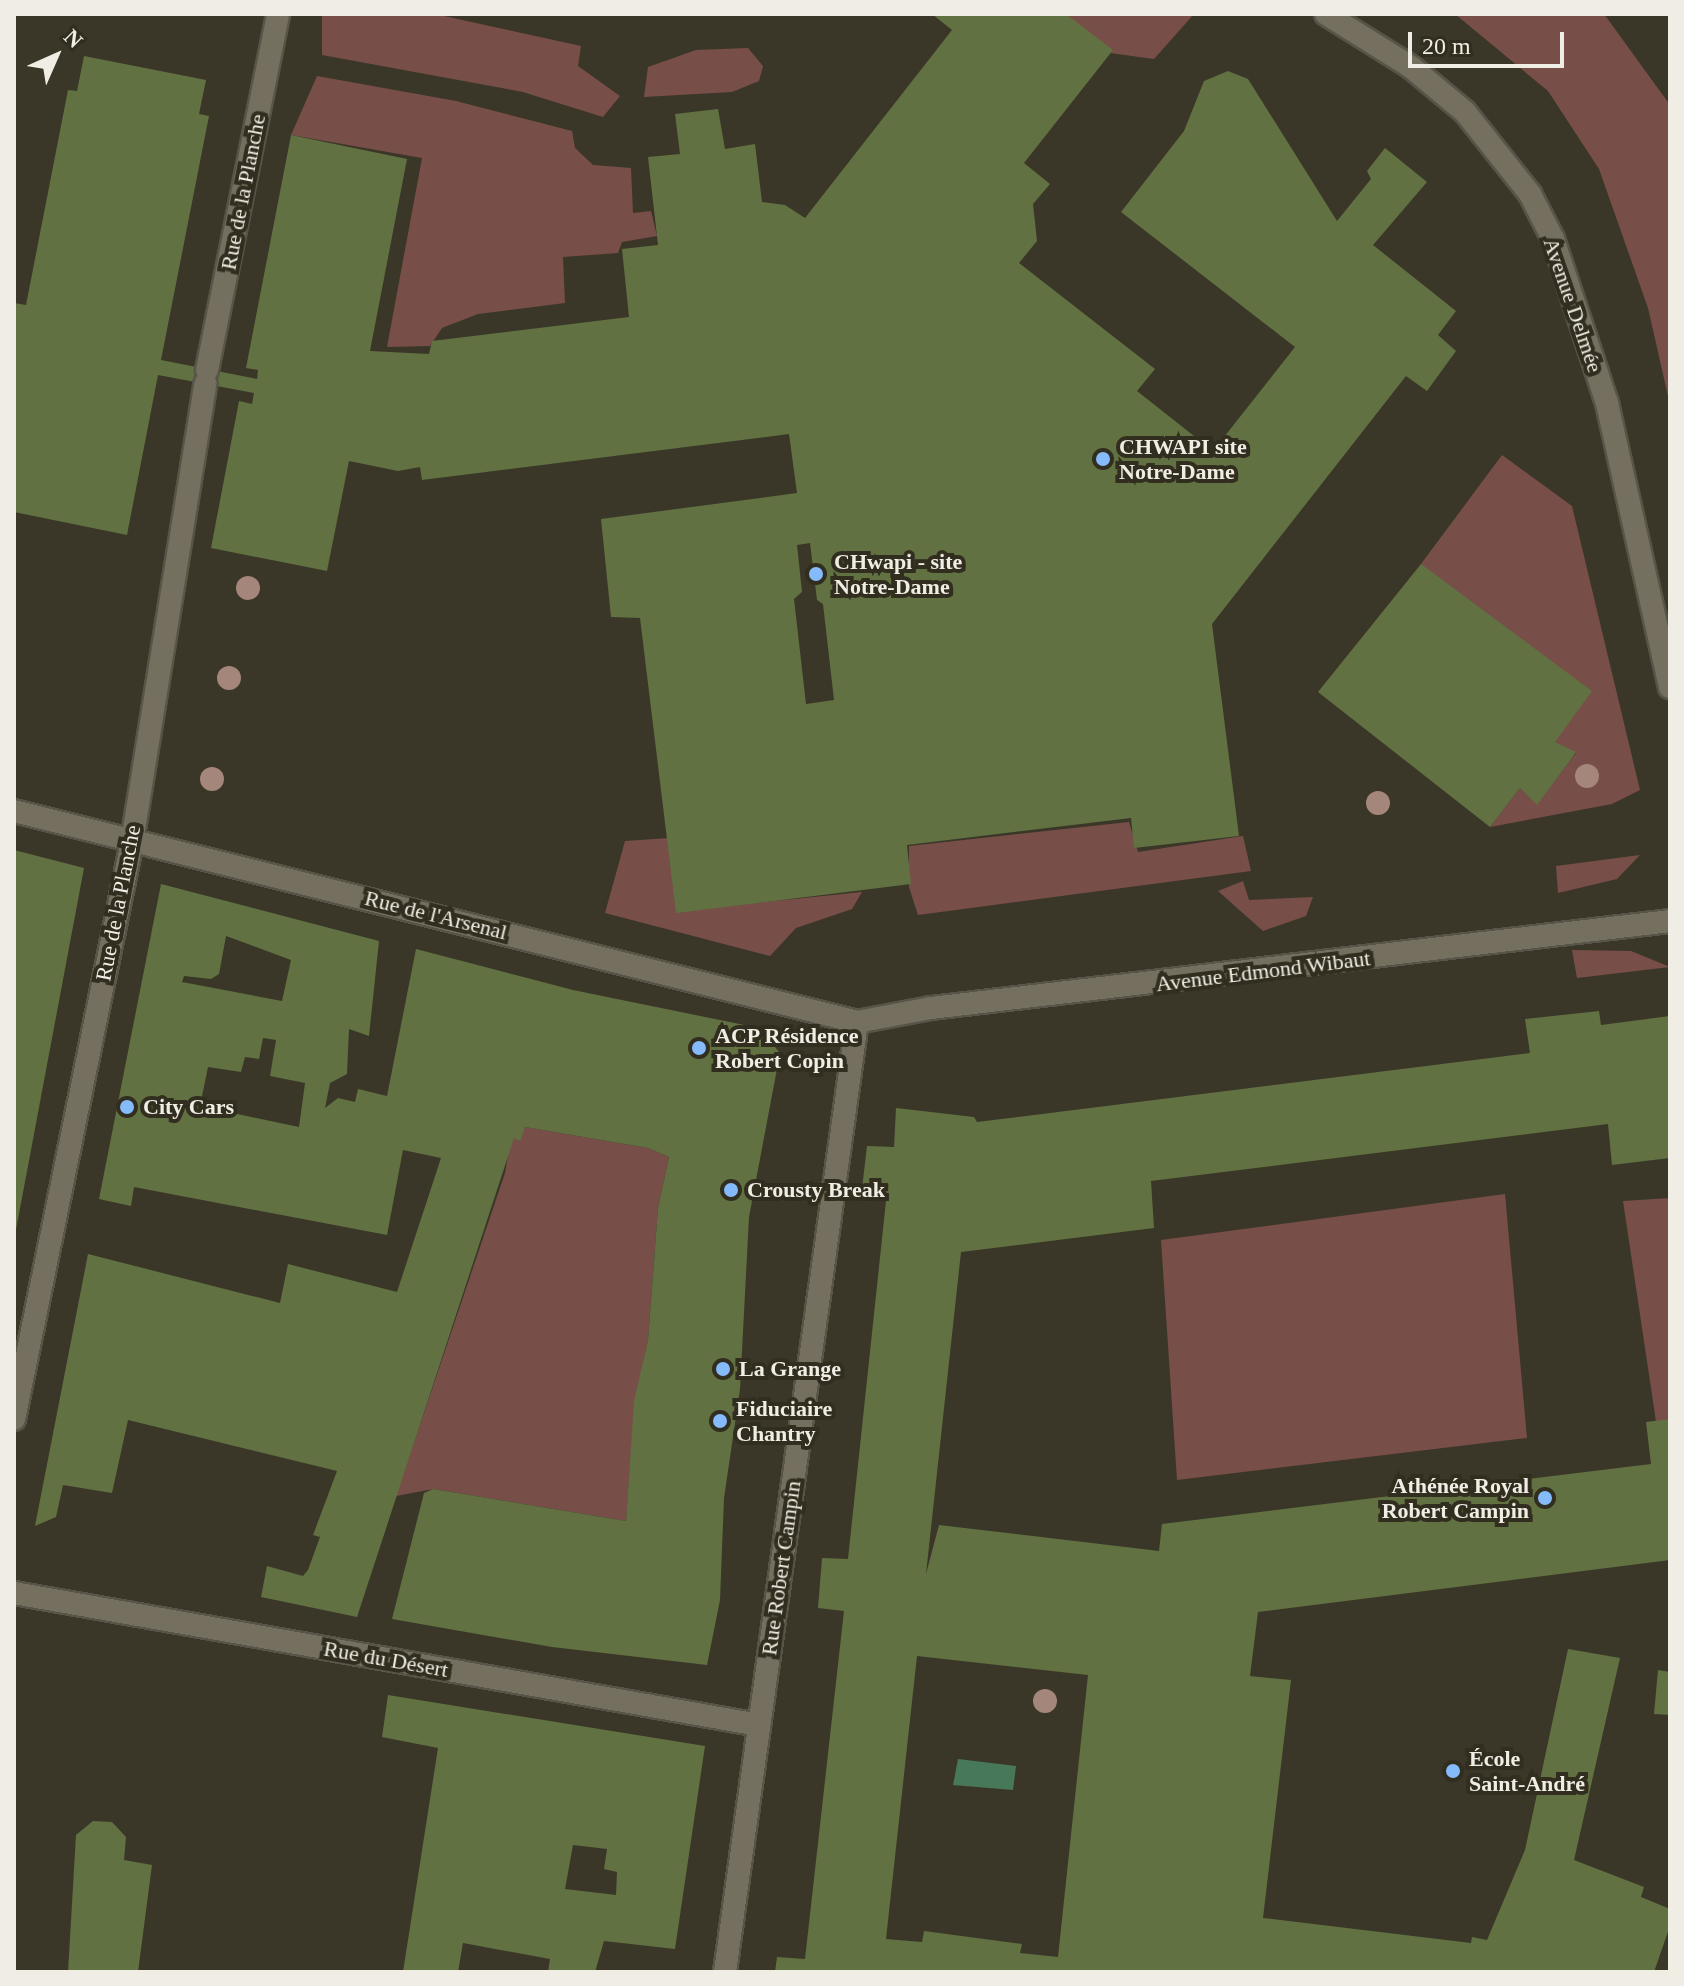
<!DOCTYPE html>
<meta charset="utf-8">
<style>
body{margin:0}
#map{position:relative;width:1684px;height:1986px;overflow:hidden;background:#3b3728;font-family:Georgia,serif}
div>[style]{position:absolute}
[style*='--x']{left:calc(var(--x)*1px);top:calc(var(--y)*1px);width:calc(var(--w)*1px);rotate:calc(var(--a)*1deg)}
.green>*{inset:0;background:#784e48}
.water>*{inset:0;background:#48785a}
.building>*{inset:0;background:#617142}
.roads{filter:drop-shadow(2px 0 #585448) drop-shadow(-2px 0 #585448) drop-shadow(0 2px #585448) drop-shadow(0 -2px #585448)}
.minor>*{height:22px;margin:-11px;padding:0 11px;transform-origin:11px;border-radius:11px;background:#746f5f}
.trees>*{width:24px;height:24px;margin:-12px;border-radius:50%;background:#a4867b}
.dots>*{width:22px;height:22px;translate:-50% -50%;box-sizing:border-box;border:4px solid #312d1f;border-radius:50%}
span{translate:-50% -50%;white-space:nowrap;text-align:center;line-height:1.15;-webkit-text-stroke:8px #312d1f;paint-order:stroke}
.street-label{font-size:22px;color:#f0ede4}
.poi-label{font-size:22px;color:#f0ede4;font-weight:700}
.left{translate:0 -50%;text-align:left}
.right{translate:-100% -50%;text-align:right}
.frame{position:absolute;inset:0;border:16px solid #f0ede4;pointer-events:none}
.north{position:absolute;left:16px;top:16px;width:80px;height:80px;-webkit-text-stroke:6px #312d1f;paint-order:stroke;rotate:45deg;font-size:22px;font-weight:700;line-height:32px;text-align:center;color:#f0ede4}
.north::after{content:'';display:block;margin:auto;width:28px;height:36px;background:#f0ede4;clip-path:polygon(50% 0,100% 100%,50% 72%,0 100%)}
.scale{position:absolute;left:1408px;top:32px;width:156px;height:36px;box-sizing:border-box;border:4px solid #f0ede4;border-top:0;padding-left:10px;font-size:24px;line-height:28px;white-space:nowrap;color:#f0ede4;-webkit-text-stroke:6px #312d1f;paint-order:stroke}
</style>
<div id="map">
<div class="green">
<i style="clip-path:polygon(322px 14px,435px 14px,581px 46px,578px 66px,620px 96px,603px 117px,523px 92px,322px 55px)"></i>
<i style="clip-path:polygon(1063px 14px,1194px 14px,1154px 59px,1110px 53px)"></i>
<i style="clip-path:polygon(1455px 14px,1604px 14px,1670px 105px,1670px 405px,1648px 308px,1599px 169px,1548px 91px)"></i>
<i style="clip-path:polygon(748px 48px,763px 66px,759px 81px,732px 92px,644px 97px,648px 67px,696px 50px)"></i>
<i style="clip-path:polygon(317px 76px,456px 101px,572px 131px,575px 148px,593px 165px,631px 168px,633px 213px,651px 211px,657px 236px,622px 242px,618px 253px,563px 257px,565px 303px,478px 314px,442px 328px,430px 346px,387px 347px,422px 158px,291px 135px)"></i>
<i style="clip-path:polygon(1502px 455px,1572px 506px,1640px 790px,1612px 804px,1490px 827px,1520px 788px,1537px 804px,1576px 753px,1555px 742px,1421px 564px)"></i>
<i style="clip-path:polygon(1129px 822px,1138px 852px,1243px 836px,1251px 871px,918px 915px,909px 887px,909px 846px)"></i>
<i style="clip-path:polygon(670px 838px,677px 911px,862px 892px,852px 909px,796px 928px,770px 956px,605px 913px,625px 841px)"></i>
<i style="clip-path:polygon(1640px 855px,1617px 879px,1558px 893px,1556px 866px)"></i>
<i style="clip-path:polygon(1243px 881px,1249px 900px,1313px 897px,1306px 916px,1263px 931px,1218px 891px)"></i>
<i style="clip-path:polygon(1572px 950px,1631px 951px,1670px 967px,1577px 978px)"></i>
<i style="clip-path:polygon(525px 1127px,648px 1148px,669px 1157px,658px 1208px,648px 1340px,635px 1401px,626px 1521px,433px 1489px,396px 1496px,505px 1173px,511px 1138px)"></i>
<i style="clip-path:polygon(1505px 1194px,1527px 1438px,1177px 1480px,1161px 1240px)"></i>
<i style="clip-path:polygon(1670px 1198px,1670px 1425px,1657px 1428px,1623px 1201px)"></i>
</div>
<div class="water">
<i style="clip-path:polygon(958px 1759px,1016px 1766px,1013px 1790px,953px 1785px)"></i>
</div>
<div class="building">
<i style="clip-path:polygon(evenodd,932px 14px,1066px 14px,1113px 50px,1024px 163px,1050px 184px,1033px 204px,1037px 241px,1019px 263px,1155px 369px,1137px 391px,1213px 451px,1295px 347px,1121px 212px,1184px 131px,1204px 81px,1228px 71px,1248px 79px,1337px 221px,1371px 179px,1367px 171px,1385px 148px,1427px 182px,1373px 245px,1456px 311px,1438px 335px,1456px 351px,1427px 391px,1406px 376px,1212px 624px,1239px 836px,1134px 848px,1131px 818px,907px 845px,911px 884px,676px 913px,640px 618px,611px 617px,601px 519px,797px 493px,789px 434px,422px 480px,420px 467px,398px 471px,349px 461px,327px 571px,211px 548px,239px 401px,252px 404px,254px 393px,158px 375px,127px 535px,14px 512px,14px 303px,26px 305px,68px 90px,77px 91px,84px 56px,206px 80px,199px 114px,209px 116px,161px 360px,257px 379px,258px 370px,246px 368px,291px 135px,407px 159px,370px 351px,429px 354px,432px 341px,629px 317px,622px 249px,658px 245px,648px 157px,680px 154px,675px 114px,718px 109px,725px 149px,755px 144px,762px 202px,785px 205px,805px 218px,952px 30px,932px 14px,810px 543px,817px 600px,823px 604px,834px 700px,806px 704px,794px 599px,802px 592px,797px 545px,810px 543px)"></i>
<i style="clip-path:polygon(1421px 564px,1592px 691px,1555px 742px,1576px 752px,1572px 758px,1537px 805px,1520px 788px,1490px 827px,1318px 692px)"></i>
<i style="clip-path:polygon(14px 850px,84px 868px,15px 1235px,14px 1235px)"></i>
<i style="clip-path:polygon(evenodd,161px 884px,379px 941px,369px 1036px,349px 1029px,347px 1074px,330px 1083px,325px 1108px,338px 1098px,355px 1102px,358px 1089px,387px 1096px,416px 949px,573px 990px,759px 1028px,780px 1053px,749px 1217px,740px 1389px,724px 1498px,720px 1600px,707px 1665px,552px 1647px,392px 1619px,424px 1493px,433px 1489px,626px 1521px,634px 1401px,648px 1340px,658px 1208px,669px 1157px,648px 1148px,525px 1127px,520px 1141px,514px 1138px,357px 1617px,261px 1597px,267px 1566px,303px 1576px,308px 1570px,320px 1537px,313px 1535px,337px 1471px,128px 1420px,112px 1493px,63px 1485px,56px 1517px,35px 1526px,88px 1254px,280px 1303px,288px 1264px,397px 1292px,441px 1158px,403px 1150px,387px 1235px,134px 1187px,131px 1206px,99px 1199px,161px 884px,226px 936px,291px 960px,282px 1001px,182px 982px,184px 976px,211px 979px,219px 974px,226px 936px,161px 884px,263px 1038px,276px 1040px,270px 1076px,305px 1083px,299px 1127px,200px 1106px,208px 1067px,241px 1072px,245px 1057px,259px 1059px,263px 1038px)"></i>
<i style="clip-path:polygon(evenodd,1599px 1011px,1601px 1025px,1670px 1016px,1670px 1158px,1612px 1165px,1608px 1124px,1151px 1181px,1154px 1228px,961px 1252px,926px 1574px,939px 1525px,1159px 1551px,1162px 1524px,1651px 1464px,1646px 1422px,1670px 1419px,1670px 1560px,1258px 1612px,1250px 1676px,1291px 1680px,1263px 1918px,1471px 1943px,1472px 1937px,1487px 1940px,1525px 1850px,1568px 1649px,1620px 1658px,1574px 1860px,1644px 1887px,1641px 1897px,1670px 1909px,1670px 1926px,1654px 1972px,775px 1972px,777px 1957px,805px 1959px,844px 1611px,818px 1608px,822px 1558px,848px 1559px,886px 1201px,861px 1197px,867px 1146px,894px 1147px,896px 1108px,974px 1117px,977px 1122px,1530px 1053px,1525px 1019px,1599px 1011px,917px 1656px,1088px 1675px,1058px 1957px,1020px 1953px,1022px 1944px,924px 1931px,922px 1942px,886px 1939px,917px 1656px)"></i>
<i style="clip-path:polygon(1658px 1670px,1670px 1672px,1670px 1715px,1654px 1714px)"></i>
<i style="clip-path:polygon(evenodd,388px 1695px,705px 1746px,675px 1949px,604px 1941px,595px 1972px,548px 1972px,550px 1959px,463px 1943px,458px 1972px,403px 1972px,438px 1748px,382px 1737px,388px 1695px,573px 1845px,607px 1849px,604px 1869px,617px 1872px,616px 1895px,565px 1889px,573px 1845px)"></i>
<i style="clip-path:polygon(93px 1821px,112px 1822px,126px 1837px,124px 1860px,152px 1865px,138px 1972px,68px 1972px,76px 1835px)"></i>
</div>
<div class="roads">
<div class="minor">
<i style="--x:1326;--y:14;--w:100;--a:31.9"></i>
<i style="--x:1411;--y:67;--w:70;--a:39.8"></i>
<i style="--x:1465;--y:112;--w:105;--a:51.6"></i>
<i style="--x:1530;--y:194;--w:51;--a:62.9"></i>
<i style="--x:1553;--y:239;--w:173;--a:71.8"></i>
<i style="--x:1607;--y:403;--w:291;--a:77.5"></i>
<i style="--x:207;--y:370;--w:363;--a:-78.7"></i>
<i style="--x:14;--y:811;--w:869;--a:14.05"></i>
<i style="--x:857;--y:1022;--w:75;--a:-10.7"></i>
<i style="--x:931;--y:1008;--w:744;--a:-6.71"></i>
<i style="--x:14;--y:1419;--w:589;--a:-78.44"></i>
<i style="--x:132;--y:842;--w:464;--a:-80.9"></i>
<i style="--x:14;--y:1593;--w:757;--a:10.05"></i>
<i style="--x:725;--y:1972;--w:959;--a:-82.09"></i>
</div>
</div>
<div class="trees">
<i style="left:248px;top:588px"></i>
<i style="left:229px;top:678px"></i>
<i style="left:1587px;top:776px"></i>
<i style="left:212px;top:779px"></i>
<i style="left:1378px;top:803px"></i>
<i style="left:1045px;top:1701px"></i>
</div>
<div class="dots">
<i style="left:1103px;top:459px;background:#85bbfb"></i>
<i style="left:816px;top:574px;background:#85bbfb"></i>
<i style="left:699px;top:1048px;background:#85bbfb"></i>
<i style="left:127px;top:1107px;background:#85bbfb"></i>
<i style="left:731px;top:1190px;background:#85bbfb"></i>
<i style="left:723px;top:1369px;background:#85bbfb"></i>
<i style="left:720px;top:1421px;background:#85bbfb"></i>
<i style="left:1545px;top:1498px;background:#85bbfb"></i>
<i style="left:1453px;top:1771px;background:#85bbfb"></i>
</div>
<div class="street-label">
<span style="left:243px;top:192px;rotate:-79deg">Rue de la Planche</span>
<span style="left:1573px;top:305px;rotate:71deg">Avenue Delmée</span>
<span style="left:118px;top:903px;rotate:-79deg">Rue de la Planche</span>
<span style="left:436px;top:915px;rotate:14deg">Rue de l'Arsenal</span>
<span style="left:1263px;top:971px;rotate:-7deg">Avenue Edmond Wibaut</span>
<span style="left:781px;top:1568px;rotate:-82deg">Rue Robert Campin</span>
<span style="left:386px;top:1659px;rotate:10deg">Rue du Désert</span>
</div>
<div class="poi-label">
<span class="left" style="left:1119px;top:459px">CHWAPI site<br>Notre-Dame</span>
<span class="left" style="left:834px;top:574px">CHwapi - site<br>Notre-Dame</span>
<span class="left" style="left:715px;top:1048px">ACP Résidence<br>Robert Copin</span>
<span class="left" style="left:143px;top:1107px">City Cars</span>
<span class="left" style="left:747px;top:1190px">Crousty Break</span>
<span class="left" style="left:739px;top:1369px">La Grange</span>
<span class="left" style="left:736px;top:1421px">Fiduciaire<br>Chantry</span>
<span class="right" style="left:1529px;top:1498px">Athénée Royal<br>Robert Campin</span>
<span class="left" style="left:1469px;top:1771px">École<br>Saint-André</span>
</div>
<div class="frame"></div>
<div class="north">N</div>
<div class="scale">20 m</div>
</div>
